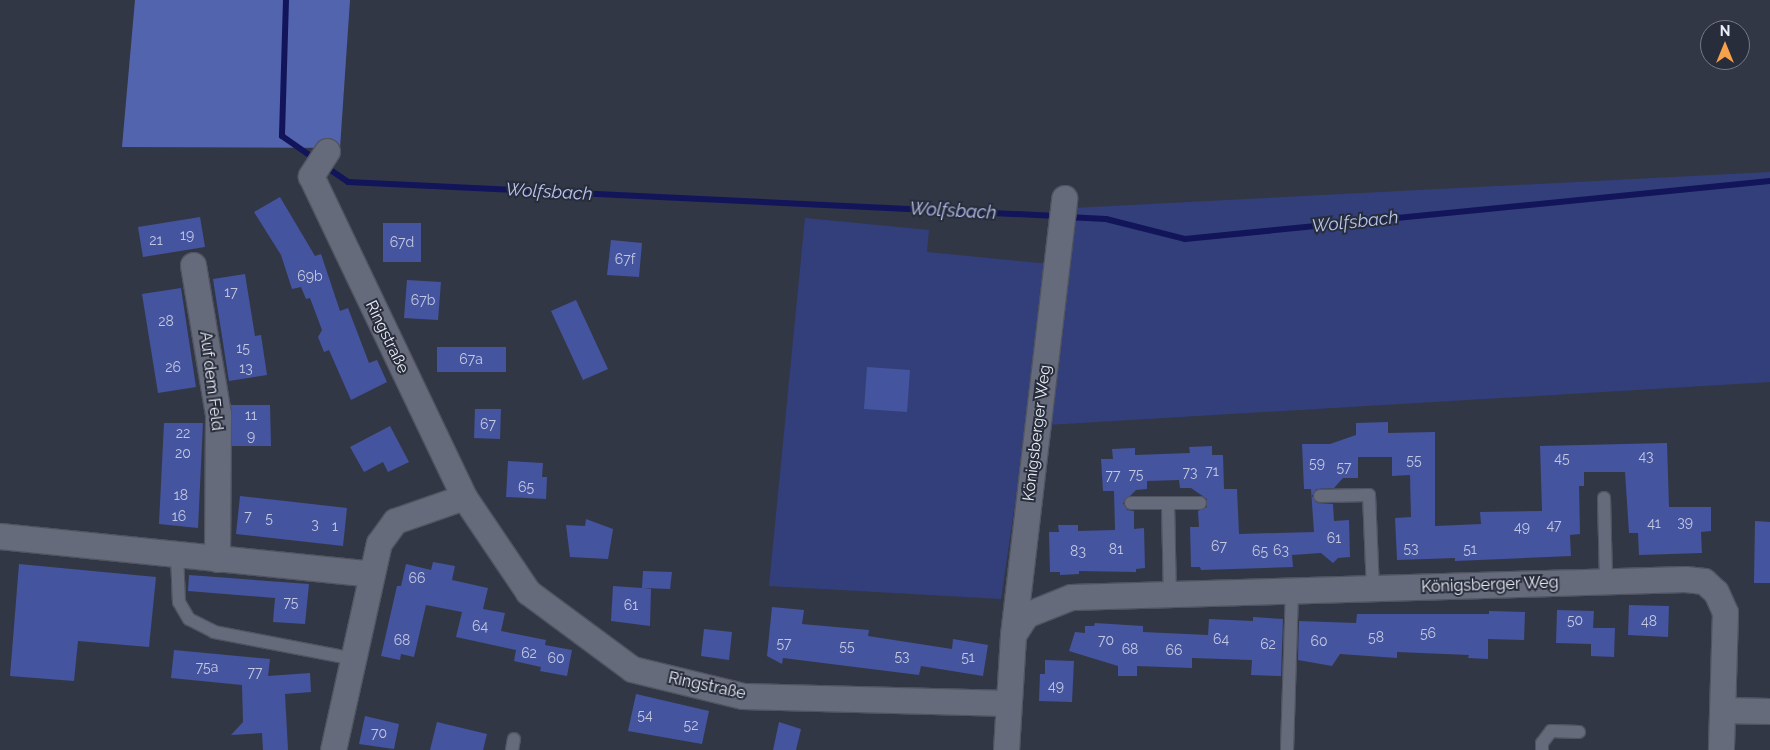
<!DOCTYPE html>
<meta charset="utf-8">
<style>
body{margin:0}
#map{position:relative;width:1770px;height:750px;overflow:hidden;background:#323746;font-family:Raleway,sans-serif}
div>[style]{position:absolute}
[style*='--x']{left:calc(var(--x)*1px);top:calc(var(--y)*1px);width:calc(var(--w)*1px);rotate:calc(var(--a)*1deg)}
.green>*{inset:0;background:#333f7b}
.forest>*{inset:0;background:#5364af}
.stream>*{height:6px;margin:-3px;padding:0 3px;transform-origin:3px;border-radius:3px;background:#12155a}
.building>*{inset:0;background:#45549e}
.roads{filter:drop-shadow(1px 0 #505461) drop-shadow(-1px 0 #505461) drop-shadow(0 1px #505461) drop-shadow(0 -1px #505461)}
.lane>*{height:12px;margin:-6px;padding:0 6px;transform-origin:6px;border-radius:6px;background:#666b7c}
.street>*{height:25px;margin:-12.5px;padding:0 12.5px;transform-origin:12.5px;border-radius:12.5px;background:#666b7c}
span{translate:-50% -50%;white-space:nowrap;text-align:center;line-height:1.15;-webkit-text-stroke:4px #282d3b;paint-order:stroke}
.number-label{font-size:14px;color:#c2c8e2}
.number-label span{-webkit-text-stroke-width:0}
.street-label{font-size:16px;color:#ebeef8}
.water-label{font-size:18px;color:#b8c4ed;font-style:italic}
.north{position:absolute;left:1700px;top:20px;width:50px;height:50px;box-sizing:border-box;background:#282d3b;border:1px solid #767a87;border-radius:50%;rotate:0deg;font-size:14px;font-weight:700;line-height:20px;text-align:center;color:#ebeef8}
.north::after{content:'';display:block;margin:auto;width:18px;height:22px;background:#f8a14b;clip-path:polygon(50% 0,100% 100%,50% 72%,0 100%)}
</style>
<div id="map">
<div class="green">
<i style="clip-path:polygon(1770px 172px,1770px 382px,1047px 425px,1073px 208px)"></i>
<i style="clip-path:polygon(805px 218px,929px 230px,927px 252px,1050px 264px,1001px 599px,769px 586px)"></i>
</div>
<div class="forest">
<i style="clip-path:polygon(135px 0,350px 0,340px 148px,122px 147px)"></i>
</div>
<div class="stream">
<i style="--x:286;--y:0;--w:136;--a:91.7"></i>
<i style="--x:282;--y:136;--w:40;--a:34.9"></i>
<i style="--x:323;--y:165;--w:30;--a:34"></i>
<i style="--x:348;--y:182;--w:710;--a:2.75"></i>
<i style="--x:1067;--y:217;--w:39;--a:3"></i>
<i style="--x:1106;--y:219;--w:81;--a:14.2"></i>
<i style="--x:1185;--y:239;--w:588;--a:-5.66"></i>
</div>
<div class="building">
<i style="clip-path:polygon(280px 197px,315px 256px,321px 254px,340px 311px,348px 308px,369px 363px,377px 360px,387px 382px,351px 400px,329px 350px,324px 352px,318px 337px,322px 330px,310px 298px,306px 299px,301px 287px,292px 289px,281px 255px,254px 212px)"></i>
<i style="clip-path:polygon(200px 217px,205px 247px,143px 257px,138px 227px)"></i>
<i style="clip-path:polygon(383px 223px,421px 223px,421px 262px,383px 262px)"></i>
<i style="clip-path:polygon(611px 240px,642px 243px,639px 277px,607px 275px)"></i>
<i style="clip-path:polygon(245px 274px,255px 336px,261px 335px,267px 375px,229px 381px,213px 279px)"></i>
<i style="clip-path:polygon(407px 280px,441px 282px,438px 320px,404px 318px)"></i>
<i style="clip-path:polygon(181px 288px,196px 387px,158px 393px,142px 294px)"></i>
<i style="clip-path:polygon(576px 300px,608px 369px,583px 380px,551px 311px)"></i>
<i style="clip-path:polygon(437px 347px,506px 347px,506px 372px,437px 372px)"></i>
<i style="clip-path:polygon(867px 367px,910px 370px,907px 412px,864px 409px)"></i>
<i style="clip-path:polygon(231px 405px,270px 405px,271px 446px,232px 446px)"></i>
<i style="clip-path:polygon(475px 409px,501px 409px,500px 439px,474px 438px)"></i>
<i style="clip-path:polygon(1388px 422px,1388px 433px,1435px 432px,1435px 526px,1481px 524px,1480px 512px,1542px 511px,1540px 446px,1667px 443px,1669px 507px,1711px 507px,1711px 531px,1701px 532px,1702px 553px,1639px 555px,1638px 533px,1629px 533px,1625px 472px,1584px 472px,1584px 486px,1579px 486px,1580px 534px,1570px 535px,1571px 556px,1455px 561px,1455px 558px,1397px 560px,1395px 518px,1411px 517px,1410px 475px,1392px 476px,1392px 457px,1358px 457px,1358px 478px,1343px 478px,1334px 488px,1316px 489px,1312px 496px,1317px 503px,1333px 504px,1334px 521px,1349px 520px,1350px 557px,1338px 558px,1333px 563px,1321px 553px,1292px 555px,1293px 567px,1201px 570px,1200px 567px,1191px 567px,1190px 527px,1199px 527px,1198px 511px,1207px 507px,1207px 499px,1191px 488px,1180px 488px,1179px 480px,1147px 481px,1147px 489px,1136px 490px,1123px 503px,1127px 510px,1134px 511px,1134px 529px,1144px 528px,1145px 568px,1136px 569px,1136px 572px,1079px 571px,1079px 574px,1060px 575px,1060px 572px,1050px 572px,1049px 532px,1059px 532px,1058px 525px,1078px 525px,1078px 531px,1115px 530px,1114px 491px,1103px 491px,1101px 459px,1113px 459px,1112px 449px,1135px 448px,1135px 455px,1190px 453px,1189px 447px,1212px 446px,1212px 455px,1223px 455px,1224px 489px,1237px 489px,1239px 534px,1314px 532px,1311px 489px,1304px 489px,1302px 444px,1330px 444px,1356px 435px,1356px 423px)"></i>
<i style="clip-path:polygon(164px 423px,203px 423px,198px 528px,159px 524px)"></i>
<i style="clip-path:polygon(390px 426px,409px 462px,388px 472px,383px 462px,364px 472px,350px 447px)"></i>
<i style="clip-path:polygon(508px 461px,543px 463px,542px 477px,547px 477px,546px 499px,506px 497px)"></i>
<i style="clip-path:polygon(240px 496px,347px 508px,343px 546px,236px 534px)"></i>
<i style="clip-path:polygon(586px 519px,613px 529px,608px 559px,570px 557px,566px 525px,585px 526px)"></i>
<i style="clip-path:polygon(1755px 521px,1770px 522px,1770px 583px,1754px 583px)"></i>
<i style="clip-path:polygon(433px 562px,455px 566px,452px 580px,488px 588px,483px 609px,505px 613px,501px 631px,546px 640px,545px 645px,572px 650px,567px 676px,540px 671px,541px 667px,514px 661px,516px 650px,456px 637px,462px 612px,426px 605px,414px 657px,401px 654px,400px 660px,381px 656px,397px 586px,401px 586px,406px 564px,431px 570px)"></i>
<i style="clip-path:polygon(19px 564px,156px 577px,149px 647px,78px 641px,74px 681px,10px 676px)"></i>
<i style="clip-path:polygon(643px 571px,672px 572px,670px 589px,643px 588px,651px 589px,650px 626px,611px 621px,613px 586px,642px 588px)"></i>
<i style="clip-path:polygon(189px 575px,309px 584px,305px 624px,273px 622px,275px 598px,188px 591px)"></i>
<i style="clip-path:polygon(1629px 605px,1669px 606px,1668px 637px,1628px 635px)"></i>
<i style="clip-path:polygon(772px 607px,804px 610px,802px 624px,869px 630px,868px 636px,952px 649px,953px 639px,988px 645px,983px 676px,921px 666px,919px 675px,783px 658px,782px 664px,767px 656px)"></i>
<i style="clip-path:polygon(1557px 610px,1594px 611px,1593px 628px,1615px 628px,1614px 657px,1591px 656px,1591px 644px,1556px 643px)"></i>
<i style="clip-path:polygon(1489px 611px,1525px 612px,1524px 640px,1488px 639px,1488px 659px,1468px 658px,1469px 655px,1397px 652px,1397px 658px,1340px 654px,1332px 666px,1298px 660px,1299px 621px,1356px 623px,1357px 614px,1489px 614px)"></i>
<i style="clip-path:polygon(1253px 617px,1283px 619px,1281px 676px,1251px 675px,1252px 660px,1192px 658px,1192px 668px,1137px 666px,1137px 676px,1118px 676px,1118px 666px,1069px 651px,1075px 632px,1085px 633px,1085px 626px,1094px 626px,1095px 623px,1143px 626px,1143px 632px,1208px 635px,1209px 619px,1253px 621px)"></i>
<i style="clip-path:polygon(704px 629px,732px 632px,729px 660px,701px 656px)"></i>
<i style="clip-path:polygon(174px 650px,270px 659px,268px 676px,310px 673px,311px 692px,285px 694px,288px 750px,263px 750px,262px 733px,231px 735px,243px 722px,242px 685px,171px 678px)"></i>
<i style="clip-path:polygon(1045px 660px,1074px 661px,1072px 702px,1039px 701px,1040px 674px,1045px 674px)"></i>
<i style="clip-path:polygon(636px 694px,709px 711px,702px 744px,628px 731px)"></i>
<i style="clip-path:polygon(365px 716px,399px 724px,394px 749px,359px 744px)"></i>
<i style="clip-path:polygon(437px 722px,487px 734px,483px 750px,430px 750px)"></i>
<i style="clip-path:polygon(779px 722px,801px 729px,796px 750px,773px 750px)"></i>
</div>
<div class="roads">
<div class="lane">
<i style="--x:1320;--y:496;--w:49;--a:-1.2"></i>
<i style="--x:1369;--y:495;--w:94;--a:87.6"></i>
<i style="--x:1604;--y:498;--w:84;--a:88.6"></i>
<i style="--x:1131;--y:503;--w:37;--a:0"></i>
<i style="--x:1168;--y:503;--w:92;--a:88.8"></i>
<i style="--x:1168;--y:503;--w:32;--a:0"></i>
<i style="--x:177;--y:555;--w:47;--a:87.6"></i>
<i style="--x:179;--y:602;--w:20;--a:60"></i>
<i style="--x:189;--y:619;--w:28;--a:27"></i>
<i style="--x:214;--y:632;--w:143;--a:10.9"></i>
<i style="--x:512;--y:750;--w:11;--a:-80"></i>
<i style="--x:1287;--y:750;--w:159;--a:-88.2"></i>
<i style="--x:1542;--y:750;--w:7;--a:-90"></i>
<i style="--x:1542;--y:743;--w:15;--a:-53"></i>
<i style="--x:1551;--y:731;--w:28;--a:2"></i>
</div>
<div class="street">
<i style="--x:327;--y:151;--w:30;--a:123"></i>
<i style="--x:311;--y:176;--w:356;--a:64.5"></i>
<i style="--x:193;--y:265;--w:151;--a:80.5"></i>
<i style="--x:218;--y:414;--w:145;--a:90.4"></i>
<i style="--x:0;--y:536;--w:373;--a:5.8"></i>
<i style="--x:1013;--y:635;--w:24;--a:-57"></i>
<i style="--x:1026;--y:615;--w:48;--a:-21.8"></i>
<i style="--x:1071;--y:597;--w:614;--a:-1.68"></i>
<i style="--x:1685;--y:579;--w:19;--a:6"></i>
<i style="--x:1704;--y:581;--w:16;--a:43"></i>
<i style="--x:1716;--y:592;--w:22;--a:66"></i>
<i style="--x:1725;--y:612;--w:138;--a:91.7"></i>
<i style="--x:1722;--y:710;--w:48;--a:1.2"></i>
<i style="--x:333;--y:750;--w:212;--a:-77.5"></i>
<i style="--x:379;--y:543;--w:27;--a:-54"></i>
<i style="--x:395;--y:521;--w:73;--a:-19.2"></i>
<i style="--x:464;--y:497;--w:115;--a:56"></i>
<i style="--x:528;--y:592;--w:129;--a:36.5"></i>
<i style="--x:632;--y:669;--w:114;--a:13.7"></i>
<i style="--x:743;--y:696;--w:265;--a:1.5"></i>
<i style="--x:1006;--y:750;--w:115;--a:-86.5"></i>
<i style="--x:1013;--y:635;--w:440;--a:-83.3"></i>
</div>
</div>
<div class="number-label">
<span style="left:187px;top:235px">19</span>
<span style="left:156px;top:240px">21</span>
<span style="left:402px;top:242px">67d</span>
<span style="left:625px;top:259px">67f</span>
<span style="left:310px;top:276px">69b</span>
<span style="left:231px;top:292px">17</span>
<span style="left:423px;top:300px">67b</span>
<span style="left:166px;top:321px">28</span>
<span style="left:243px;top:348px">15</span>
<span style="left:471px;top:359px">67a</span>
<span style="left:173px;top:367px">26</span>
<span style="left:246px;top:368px">13</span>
<span style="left:251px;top:415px">11</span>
<span style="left:488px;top:424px">67</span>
<span style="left:183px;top:433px">22</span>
<span style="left:251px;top:436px">9</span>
<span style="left:183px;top:453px">20</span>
<span style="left:1646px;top:456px">43</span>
<span style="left:1562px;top:458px">45</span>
<span style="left:1414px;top:460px">55</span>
<span style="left:1317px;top:463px">59</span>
<span style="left:1344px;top:467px">57</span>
<span style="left:1212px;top:471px">71</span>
<span style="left:1190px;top:472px">73</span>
<span style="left:1136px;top:474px">75</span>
<span style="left:1113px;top:475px">77</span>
<span style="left:526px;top:487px">65</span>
<span style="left:181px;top:495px">18</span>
<span style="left:179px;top:516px">16</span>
<span style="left:248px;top:516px">7</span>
<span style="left:269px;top:518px">5</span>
<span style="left:1685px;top:522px">39</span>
<span style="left:1654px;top:523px">41</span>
<span style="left:315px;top:524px">3</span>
<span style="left:1554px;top:525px">47</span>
<span style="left:335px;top:526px">1</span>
<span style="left:1522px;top:527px">49</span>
<span style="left:1334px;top:538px">61</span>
<span style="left:1219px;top:546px">67</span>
<span style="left:1411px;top:548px">53</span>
<span style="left:1116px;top:549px">81</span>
<span style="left:1470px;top:549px">51</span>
<span style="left:1281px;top:550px">63</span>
<span style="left:1078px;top:551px">83</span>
<span style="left:1260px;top:551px">65</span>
<span style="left:417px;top:578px">66</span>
<span style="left:291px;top:602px">75</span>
<span style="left:631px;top:605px">61</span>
<span style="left:1575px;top:620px">50</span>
<span style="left:1649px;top:621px">48</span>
<span style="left:480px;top:626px">64</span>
<span style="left:1428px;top:633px">56</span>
<span style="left:1376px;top:637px">58</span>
<span style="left:1221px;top:639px">64</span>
<span style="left:402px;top:640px">68</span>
<span style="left:1106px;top:640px">70</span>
<span style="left:1319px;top:641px">60</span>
<span style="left:784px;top:643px">57</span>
<span style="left:1268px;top:644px">62</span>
<span style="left:847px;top:646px">55</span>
<span style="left:1130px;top:649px">68</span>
<span style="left:1174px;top:650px">66</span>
<span style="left:529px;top:653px">62</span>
<span style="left:902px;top:656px">53</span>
<span style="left:968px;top:657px">51</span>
<span style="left:556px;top:658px">60</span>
<span style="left:207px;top:667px">75a</span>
<span style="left:255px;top:672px">77</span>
<span style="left:1056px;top:686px">49</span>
<span style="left:645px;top:715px">54</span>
<span style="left:691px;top:725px">52</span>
<span style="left:379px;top:733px">70</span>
</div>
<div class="street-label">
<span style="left:387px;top:337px;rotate:64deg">Ringstraße</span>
<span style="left:211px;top:381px;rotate:83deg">Auf dem Feld</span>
<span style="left:1037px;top:433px;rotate:-83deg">Königsberger Weg</span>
<span style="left:1490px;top:585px;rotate:-2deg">Königsberger Weg</span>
<span style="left:707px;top:686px;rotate:12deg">Ringstraße</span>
</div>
<div class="water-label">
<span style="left:549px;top:192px;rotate:3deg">Wolfsbach</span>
<span style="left:953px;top:211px;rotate:3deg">Wolfsbach</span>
<span style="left:1355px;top:222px;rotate:-6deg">Wolfsbach</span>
</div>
<div class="north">N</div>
</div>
